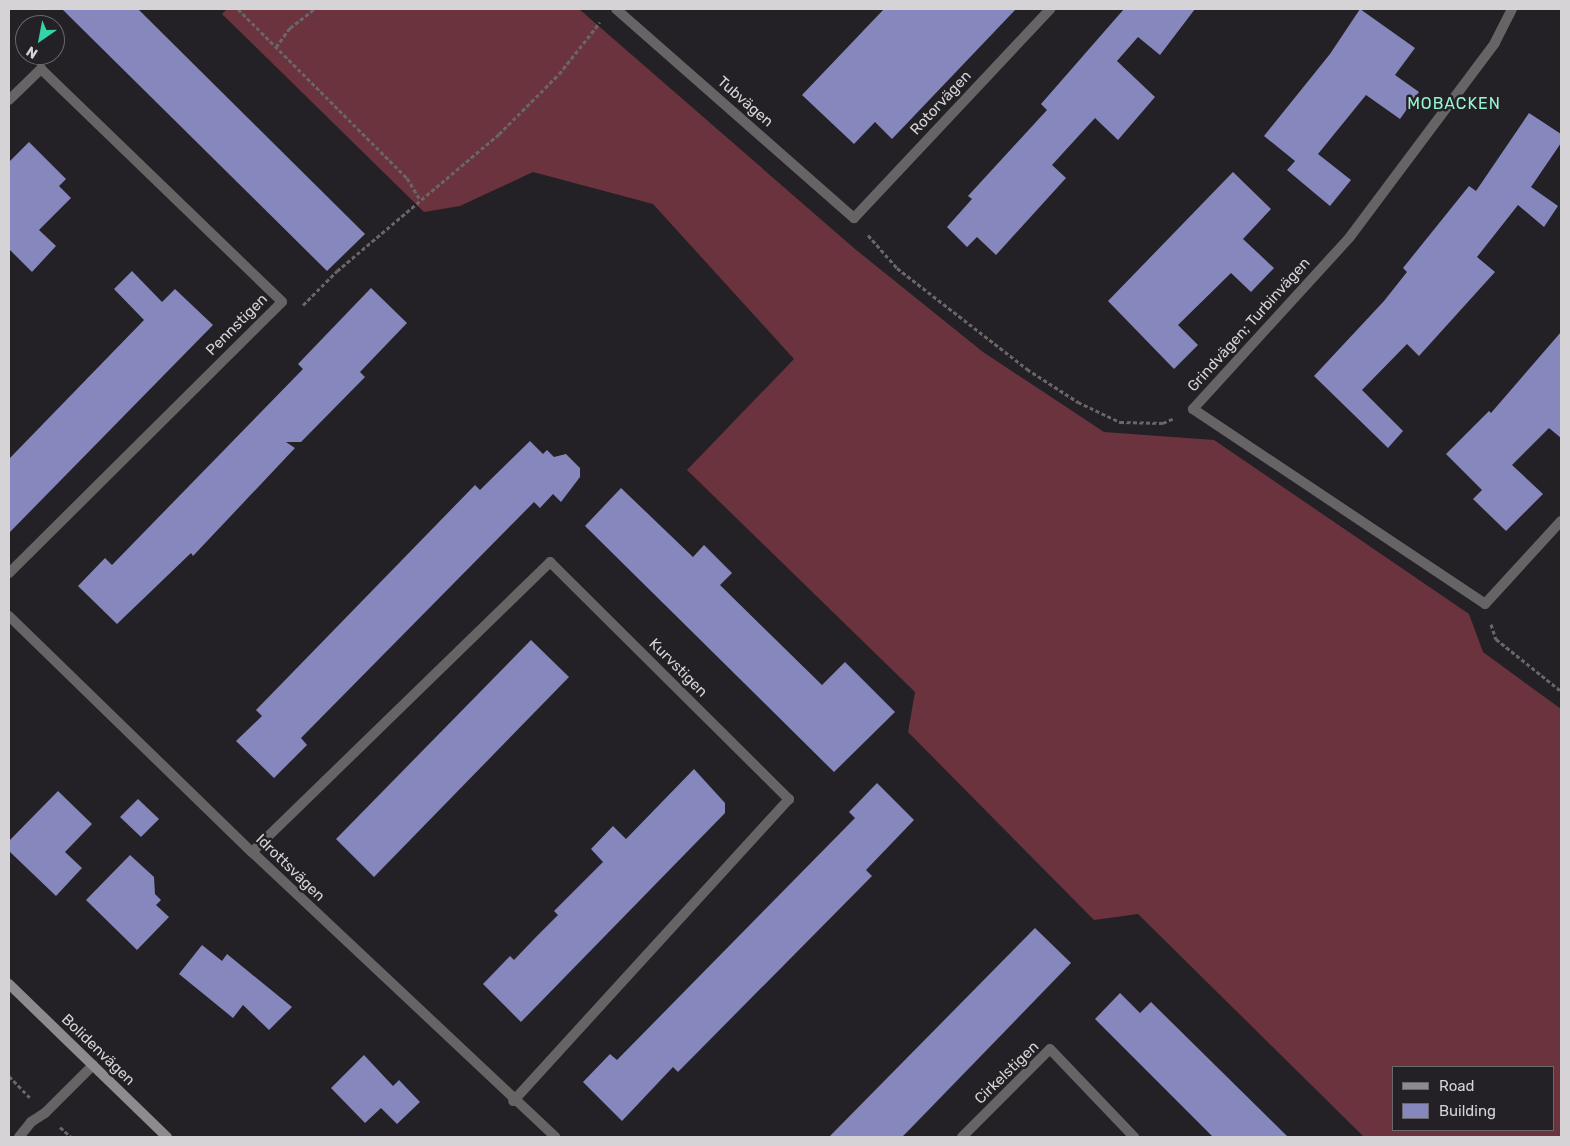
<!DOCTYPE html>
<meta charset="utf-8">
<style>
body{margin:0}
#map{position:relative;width:1570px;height:1146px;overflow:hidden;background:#232125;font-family:Rubik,sans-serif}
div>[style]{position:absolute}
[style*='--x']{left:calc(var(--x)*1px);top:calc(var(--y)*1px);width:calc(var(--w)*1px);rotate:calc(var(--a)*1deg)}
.forest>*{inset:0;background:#6b333e}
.building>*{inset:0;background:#8687bc}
.path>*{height:3px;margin-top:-1.5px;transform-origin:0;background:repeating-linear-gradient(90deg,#686669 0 4px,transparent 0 6.5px)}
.lane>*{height:10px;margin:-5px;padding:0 5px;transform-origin:5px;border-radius:5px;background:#676466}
.street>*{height:10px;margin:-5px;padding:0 5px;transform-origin:5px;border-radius:5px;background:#676466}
.secondary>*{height:10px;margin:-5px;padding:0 5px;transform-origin:5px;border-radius:5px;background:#8e8a8d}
span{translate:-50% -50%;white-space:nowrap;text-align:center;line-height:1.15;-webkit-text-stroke:5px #232125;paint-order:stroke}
.street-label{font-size:15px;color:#d5d3d6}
.neighbourhood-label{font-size:16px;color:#98f4d3;letter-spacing:1px}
.frame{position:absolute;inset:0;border:10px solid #d5d3d6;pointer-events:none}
.legend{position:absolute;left:1392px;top:1066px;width:162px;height:65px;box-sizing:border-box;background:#232125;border:1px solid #6a686c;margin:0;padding:6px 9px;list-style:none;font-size:15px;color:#d5d3d6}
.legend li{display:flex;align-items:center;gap:10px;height:25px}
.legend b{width:25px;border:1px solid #6a686c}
.north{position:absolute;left:15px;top:15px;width:50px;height:50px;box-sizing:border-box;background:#232125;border:1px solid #6a686c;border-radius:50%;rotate:213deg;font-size:14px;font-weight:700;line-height:20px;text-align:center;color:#d5d3d6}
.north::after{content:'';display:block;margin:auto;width:18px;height:22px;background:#33d4a8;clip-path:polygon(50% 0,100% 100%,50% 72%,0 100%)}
</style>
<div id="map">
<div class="forest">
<i style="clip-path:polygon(evenodd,227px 9px,579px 9px,855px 249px,983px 352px,1104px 432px,1214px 440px,1469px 614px,1483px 652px,1561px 709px,1561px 1137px,1364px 1137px,1138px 914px,1094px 920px,908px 732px,915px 692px,687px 470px,794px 359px,653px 204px,533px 172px,460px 206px,424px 212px,222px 14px,227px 9px,1394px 1067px,1554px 1067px,1554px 1130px,1394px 1130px,1394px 1067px)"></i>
</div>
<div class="building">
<i style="clip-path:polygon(62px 9px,138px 9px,365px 234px,327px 271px)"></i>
<i style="clip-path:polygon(884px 9px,1016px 9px,892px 139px,875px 122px,854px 144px,802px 95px)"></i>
<i style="clip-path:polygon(1124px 9px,1195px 9px,1160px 55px,1138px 37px,1117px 61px,1155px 97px,1118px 140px,1095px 118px,1052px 165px,1066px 178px,996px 255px,977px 237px,967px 247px,947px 227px,972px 199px,968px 196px,1047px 110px,1041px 104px)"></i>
<i style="clip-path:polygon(1360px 9px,1415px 48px,1395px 75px,1419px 92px,1400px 119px,1366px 95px,1318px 154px,1351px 180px,1330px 206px,1287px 170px,1295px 161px,1264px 136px,1330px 54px)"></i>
<i style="clip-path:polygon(1529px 113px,1561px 134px,1561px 143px,1531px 187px,1558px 206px,1544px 227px,1518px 205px,1477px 257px,1495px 272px,1419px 356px,1407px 344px,1362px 390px,1403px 431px,1388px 448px,1314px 376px,1384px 301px,1407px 272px,1403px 268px,1469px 186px,1476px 191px)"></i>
<i style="clip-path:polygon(29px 142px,66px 179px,59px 186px,71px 198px,39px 230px,56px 246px,32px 272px,9px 249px,9px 162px)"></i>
<i style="clip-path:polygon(1233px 172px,1271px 209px,1243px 239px,1274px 268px,1251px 292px,1231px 273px,1178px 325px,1198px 345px,1174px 369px,1108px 301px)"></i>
<i style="clip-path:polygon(132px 271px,162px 302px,175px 289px,213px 325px,9px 533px,9px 459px,144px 320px,114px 289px)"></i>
<i style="clip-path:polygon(371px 288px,407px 323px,360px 372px,365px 377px,301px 442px,286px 442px,295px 448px,193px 556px,191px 553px,117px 624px,78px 586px,105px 558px,112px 565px,303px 369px,298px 364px)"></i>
<i style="clip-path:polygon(1561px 332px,1561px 438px,1549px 428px,1512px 465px,1543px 494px,1506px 531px,1473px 499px,1482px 490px,1446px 454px,1489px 411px,1491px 413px)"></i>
<i style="clip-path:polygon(530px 441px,543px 454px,547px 450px,554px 457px,566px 454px,580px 468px,580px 477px,561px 502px,553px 494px,540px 508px,534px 502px,301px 738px,307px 745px,274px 778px,236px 741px,262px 716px,256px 710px,475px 485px,480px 490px)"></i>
<i style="clip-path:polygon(621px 488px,693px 557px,704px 545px,732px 573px,720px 585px,822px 685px,845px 662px,895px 712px,834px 772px,585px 526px)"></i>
<i style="clip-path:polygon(531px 640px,569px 677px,374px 877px,336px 839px)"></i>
<i style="clip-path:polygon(694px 769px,725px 803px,725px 813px,521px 1022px,483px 984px,510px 956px,514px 960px,536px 937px,558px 915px,554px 911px,603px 862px,591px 849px,613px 826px,626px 839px)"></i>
<i style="clip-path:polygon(877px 783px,914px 820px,866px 870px,872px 876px,678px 1072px,673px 1067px,622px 1121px,583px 1082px,610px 1054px,617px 1060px,855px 818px,849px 812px)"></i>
<i style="clip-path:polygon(58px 791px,92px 824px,65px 852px,82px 868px,56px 896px,9px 851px,9px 841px)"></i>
<i style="clip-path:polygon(138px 799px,159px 819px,141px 837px,120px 817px)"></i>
<i style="clip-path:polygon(130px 855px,154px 877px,155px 894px,161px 900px,156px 905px,169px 917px,137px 950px,86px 900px)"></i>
<i style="clip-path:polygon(1035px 928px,1071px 963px,910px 1129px,902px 1137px,829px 1137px)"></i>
<i style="clip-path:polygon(202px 945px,222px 961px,227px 954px,292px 1007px,269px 1030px,243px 1005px,233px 1018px,179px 974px)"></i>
<i style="clip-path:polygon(1120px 993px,1140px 1013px,1151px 1002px,1288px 1137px,1213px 1137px,1095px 1019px)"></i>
<i style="clip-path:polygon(364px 1055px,393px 1086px,399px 1080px,420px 1102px,397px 1124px,381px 1108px,365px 1123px,331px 1088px)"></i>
</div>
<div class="path">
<i style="--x:238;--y:9;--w:239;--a:45"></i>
<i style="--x:407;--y:178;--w:26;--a:59"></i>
<i style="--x:276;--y:47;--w:24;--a:-54"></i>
<i style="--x:290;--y:28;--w:31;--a:-38"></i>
<i style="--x:868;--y:235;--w:44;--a:48.7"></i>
<i style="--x:897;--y:268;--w:165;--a:37.8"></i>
<i style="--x:1027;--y:369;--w:61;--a:32.9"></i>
<i style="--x:1078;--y:402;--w:47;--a:25.5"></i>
<i style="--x:1120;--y:422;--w:43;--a:1.3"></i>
<i style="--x:1163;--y:423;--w:12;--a:-24"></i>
<i style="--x:303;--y:305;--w:48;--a:-45"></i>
<i style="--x:337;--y:271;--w:212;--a:-40.2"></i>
<i style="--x:499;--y:134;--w:85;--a:-45"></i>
<i style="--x:559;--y:74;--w:66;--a:-51.7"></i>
<i style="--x:1491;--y:624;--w:16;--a:72"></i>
<i style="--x:1496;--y:639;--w:83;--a:38.7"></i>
<i style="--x:9;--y:1076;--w:32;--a:46"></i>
<i style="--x:60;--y:1127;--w:15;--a:42"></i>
</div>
<div class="lane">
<i style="--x:19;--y:1137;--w:19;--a:-51"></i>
<i style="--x:31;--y:1122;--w:17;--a:-33"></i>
<i style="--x:45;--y:1113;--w:68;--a:-45"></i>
</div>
<div class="street">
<i style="--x:616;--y:9;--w:317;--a:41.3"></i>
<i style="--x:854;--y:218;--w:287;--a:-46.8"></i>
<i style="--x:1512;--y:9;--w:38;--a:117"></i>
<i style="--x:1495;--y:43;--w:242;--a:126.8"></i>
<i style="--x:1350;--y:237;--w:233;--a:132.4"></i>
<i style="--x:1193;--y:409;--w:351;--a:33.7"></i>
<i style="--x:1485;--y:604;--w:113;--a:-47.5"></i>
<i style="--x:9;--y:100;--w:45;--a:-44.1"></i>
<i style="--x:41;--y:69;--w:335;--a:44"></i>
<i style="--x:282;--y:302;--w:385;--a:135.2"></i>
<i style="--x:9;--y:616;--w:339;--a:44.2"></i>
<i style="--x:252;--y:852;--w:416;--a:43.2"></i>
<i style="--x:252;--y:852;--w:416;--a:-44.2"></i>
<i style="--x:550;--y:562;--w:337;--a:44.8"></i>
<i style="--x:789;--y:799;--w:409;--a:132.4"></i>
<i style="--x:962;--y:1137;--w:124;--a:-45"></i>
<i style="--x:1050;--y:1049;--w:122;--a:46.3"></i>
</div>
<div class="secondary">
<i style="--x:9;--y:984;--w:220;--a:44.1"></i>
</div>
<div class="street-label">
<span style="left:745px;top:102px;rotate:41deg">Tubvägen</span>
<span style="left:941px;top:103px;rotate:-47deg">Rotorvägen</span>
<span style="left:237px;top:325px;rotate:-45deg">Pennstigen</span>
<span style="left:1249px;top:325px;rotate:-48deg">Grindvägen; Turbinvägen</span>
<span style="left:678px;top:668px;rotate:45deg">Kurvstigen</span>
<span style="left:290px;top:868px;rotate:44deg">Idrottsvägen</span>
<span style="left:98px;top:1050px;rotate:44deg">Bolidenvägen</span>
<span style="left:1007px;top:1073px;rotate:-44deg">Cirkelstigen</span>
</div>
<div class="neighbourhood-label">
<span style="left:1454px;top:104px">MOBACKEN</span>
</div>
<div class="frame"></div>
<ul class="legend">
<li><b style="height:6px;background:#8e8a8d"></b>Road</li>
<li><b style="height:14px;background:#8687bc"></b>Building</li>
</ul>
<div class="north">N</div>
</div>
